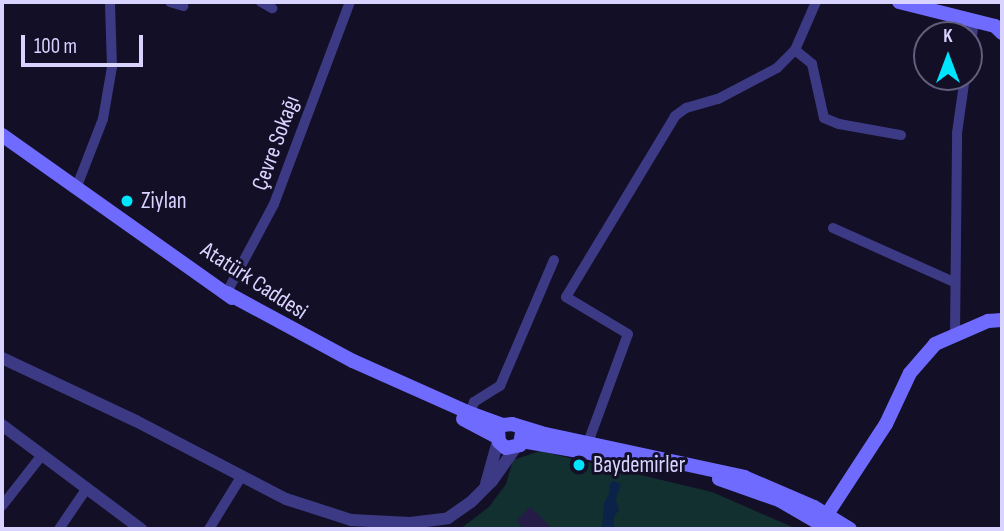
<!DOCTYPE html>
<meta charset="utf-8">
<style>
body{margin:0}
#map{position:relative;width:1004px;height:531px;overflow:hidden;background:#130f26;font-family:"Sofia Sans Condensed",sans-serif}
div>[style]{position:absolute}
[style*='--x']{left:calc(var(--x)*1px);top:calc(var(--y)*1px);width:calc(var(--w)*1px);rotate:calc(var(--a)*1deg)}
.green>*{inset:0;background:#12302f}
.water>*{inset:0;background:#0c2248}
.building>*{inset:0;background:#241b47}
.minor>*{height:10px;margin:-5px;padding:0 5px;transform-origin:5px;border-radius:5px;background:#3d3a85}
.tertiary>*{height:12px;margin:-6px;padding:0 6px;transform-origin:6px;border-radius:6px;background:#3d3a85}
.secondary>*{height:14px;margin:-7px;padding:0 7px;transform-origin:7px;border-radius:7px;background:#6f6bff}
.dots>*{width:19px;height:19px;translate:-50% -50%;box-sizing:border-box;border:4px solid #130f26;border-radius:50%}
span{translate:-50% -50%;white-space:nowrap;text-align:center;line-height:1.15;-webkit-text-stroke:6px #130f26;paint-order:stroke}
.street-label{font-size:23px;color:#d9d4ff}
.poi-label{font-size:23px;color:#d9d4ff}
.left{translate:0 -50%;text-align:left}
.frame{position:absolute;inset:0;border:4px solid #d9d4ff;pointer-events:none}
.north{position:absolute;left:913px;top:21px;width:70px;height:70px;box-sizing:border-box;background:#130f26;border:2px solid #625e7d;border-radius:50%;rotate:0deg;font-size:19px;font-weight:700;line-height:28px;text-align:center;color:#d9d4ff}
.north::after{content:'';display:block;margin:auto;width:24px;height:32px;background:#00e5ff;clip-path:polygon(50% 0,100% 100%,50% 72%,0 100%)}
.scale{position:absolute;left:21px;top:35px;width:122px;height:32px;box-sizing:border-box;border:4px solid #d9d4ff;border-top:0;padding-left:9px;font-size:21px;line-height:24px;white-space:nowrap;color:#d9d4ff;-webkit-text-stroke:5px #130f26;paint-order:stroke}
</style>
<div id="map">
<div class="green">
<i style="clip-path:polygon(540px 451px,712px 492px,797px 529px,460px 529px,489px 507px,506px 484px,513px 460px)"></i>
</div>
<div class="water">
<i style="clip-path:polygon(614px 481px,621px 484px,616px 500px,619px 510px,614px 517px,614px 529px,602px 529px,604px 503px,609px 494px,610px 483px)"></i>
</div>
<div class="building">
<i style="clip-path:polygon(530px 507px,550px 526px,546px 529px,525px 529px,516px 521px)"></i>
</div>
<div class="minor">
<i style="--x:170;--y:2;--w:14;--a:17"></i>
<i style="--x:261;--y:2;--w:13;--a:29"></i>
<i style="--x:795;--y:50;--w:22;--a:39"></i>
<i style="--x:812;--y:64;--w:55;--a:77.5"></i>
<i style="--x:824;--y:118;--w:16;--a:22"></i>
<i style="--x:839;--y:124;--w:63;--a:10.1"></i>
<i style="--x:969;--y:54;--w:33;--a:-81"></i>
<i style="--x:77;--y:186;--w:72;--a:-68.8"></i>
<i style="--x:103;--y:119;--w:53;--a:-80.2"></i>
<i style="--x:112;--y:67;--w:65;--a:-91.8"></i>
<i style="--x:833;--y:228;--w:133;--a:24.1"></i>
<i style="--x:227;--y:292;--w:100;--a:-61.9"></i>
<i style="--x:274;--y:204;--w:216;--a:-69.4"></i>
<i style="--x:955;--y:335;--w:202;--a:-89.4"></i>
<i style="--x:957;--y:133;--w:57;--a:-81.9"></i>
<i style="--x:470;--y:413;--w:12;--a:-70"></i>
<i style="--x:474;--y:402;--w:31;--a:-32"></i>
<i style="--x:500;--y:386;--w:137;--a:-66.8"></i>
<i style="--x:586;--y:448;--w:121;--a:-69.8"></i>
<i style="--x:628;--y:334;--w:72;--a:-149.2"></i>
<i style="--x:566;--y:297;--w:211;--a:-58.9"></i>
<i style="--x:675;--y:116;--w:14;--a:-36"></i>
<i style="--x:686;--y:108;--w:33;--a:-16"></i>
<i style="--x:718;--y:99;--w:67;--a:-27.7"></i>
<i style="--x:777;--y:68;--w:25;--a:-45"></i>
<i style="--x:795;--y:50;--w:52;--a:-66.4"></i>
<i style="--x:2;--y:506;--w:65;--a:-51.9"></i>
<i style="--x:59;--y:529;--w:50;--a:-55.7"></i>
<i style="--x:209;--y:529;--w:61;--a:-58.4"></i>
</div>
<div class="tertiary">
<i style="--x:2;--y:358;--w:148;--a:25.2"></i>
<i style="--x:136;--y:421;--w:169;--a:27.5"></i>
<i style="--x:286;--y:499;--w:68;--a:17.9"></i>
<i style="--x:351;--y:520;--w:59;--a:2.9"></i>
<i style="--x:410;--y:523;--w:38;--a:-7"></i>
<i style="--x:448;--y:518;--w:28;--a:-35"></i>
<i style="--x:471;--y:502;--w:30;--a:-45"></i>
<i style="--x:492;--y:481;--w:42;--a:-54.8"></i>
<i style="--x:2;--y:425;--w:174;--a:36.8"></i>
<i style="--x:486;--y:484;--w:45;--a:-74.4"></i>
</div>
<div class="secondary">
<i style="--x:899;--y:2;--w:99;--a:14"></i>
<i style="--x:995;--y:26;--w:10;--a:45"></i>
<i style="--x:2;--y:135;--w:282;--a:35.3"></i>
<i style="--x:227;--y:293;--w:143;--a:28.4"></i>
<i style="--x:353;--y:361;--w:128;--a:24"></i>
<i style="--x:470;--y:413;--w:35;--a:20"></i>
<i style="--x:503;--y:425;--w:9;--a:-6"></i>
<i style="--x:512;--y:424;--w:30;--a:17"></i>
<i style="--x:541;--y:433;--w:208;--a:12.2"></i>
<i style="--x:744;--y:477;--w:76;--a:23.2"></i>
<i style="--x:814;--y:507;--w:42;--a:31.4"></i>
<i style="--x:463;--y:419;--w:38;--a:28"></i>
<i style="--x:498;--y:430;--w:12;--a:85"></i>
<i style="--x:499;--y:442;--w:9;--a:41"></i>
<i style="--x:506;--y:448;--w:14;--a:-12"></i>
<i style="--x:520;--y:445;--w:12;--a:-81"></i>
<i style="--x:522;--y:441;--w:125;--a:10.1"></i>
<i style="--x:719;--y:479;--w:64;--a:19.3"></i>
<i style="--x:779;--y:500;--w:58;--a:30.1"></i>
<i style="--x:824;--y:519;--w:113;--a:-56.9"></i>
<i style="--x:886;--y:424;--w:56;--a:-64.8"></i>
<i style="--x:910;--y:373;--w:38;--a:-49"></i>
<i style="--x:935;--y:344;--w:58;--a:-23.5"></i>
<i style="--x:988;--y:321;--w:14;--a:-4"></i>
</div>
<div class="dots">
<i style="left:127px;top:201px;background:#00e5ff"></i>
<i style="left:579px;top:465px;background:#00e5ff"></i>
</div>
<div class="street-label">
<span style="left:276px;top:143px;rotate:-70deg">Çevre Sokağı</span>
<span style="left:254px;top:281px;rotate:33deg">Atatürk Caddesi</span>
</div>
<div class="poi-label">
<span class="left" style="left:141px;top:201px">Ziylan</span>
<span class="left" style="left:593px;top:465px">Baydemirler</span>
</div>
<div class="frame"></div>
<div class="north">K</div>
<div class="scale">100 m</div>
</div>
